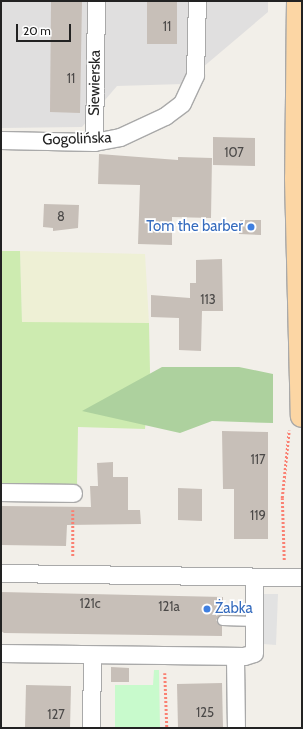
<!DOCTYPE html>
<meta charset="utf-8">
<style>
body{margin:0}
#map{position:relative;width:303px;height:729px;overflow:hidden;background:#f2efe9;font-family:Cabin,sans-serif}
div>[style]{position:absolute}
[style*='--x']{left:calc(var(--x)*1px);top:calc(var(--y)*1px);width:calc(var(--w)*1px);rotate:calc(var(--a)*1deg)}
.residential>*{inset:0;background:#e0dfdf}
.farmland>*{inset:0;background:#eef0d5}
.grass>*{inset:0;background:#cdebb0}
.forest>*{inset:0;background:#add19e}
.park>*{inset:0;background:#c8facc}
.parking>*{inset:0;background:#e2e2e2}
.building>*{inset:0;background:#c7bfb8}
.path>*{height:2.5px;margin-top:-1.25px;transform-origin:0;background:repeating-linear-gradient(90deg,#fa8072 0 2px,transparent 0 4px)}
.roads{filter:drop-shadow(1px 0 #a9a9a9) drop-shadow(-1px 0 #a9a9a9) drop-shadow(0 1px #a9a9a9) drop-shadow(0 -1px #a9a9a9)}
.lane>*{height:9px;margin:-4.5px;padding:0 4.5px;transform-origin:4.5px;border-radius:4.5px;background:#fff}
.street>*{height:17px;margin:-8.5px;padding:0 8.5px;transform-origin:8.5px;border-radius:8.5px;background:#fff}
.primary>*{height:22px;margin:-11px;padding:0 11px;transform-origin:11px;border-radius:11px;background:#fcd6a4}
.dots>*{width:11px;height:11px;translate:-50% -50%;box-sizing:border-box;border:2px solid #fff;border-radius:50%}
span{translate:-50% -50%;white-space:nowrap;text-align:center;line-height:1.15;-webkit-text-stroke:3.5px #fff;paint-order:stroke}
.number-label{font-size:13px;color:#4b4948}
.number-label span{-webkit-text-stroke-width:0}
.street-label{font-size:15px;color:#222}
.shop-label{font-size:15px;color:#366cbe}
.right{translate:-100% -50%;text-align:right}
.left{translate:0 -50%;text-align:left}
.frame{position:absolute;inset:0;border:2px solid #222;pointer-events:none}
.scale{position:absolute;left:16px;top:24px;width:55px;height:18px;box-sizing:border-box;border:2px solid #222;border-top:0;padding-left:5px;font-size:12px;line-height:14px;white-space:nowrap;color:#222;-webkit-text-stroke:3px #fff;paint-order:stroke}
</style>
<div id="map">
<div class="residential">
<i style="clip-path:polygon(1px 1px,268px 1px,268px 12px,183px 84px,117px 86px,82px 127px,1px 128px)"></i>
</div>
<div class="farmland">
<i style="clip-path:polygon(20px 251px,145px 254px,149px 323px,22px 323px)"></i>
</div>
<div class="grass">
<i style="clip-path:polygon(1px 251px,20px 251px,22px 322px,149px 323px,150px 372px,145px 429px,78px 427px,77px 486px,1px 483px)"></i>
</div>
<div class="forest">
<i style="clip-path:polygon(162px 367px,239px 367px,273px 374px,273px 423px,212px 421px,180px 433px,82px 411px)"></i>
</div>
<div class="park">
<i style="clip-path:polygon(154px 670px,159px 670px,160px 728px,115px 728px,115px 685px,153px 685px)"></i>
</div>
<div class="parking">
<i style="clip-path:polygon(264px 594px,278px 594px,276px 645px,263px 644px)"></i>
</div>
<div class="building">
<i style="clip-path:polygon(51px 1px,82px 1px,80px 113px,50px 112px)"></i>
<i style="clip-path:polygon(147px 1px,177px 1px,177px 44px,147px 44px)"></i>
<i style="clip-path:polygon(213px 137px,255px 138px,255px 166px,213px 165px)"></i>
<i style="clip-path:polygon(99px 154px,178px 160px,178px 157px,212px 158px,211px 218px,172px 217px,172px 245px,138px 244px,140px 185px,98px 184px)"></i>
<i style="clip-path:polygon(44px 204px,79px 205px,78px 228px,53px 231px,53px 228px,43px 227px)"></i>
<i style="clip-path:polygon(240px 220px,261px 220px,261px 235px,239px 234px)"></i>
<i style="clip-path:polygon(222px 259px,223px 311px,202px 311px,201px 351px,179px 350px,179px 318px,151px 317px,151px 295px,190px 298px,190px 283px,196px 283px,196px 260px)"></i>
<i style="clip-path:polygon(222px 431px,268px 432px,268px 539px,234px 539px,234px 489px,223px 489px)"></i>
<i style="clip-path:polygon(113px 462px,113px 477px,128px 477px,128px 510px,140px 510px,141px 524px,67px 525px,66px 546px,1px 545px,1px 506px,91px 507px,90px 486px,98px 486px,97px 463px)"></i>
<i style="clip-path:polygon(178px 488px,202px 489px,202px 521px,178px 520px)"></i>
<i style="clip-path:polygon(1px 592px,223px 597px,223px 614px,216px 620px,222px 626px,222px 636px,4px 633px,1px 631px)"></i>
<i style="clip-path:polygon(111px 667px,129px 668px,129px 682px,111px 682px)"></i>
<i style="clip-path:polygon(222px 683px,223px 728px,178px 728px,177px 684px)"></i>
<i style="clip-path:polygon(26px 685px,71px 686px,70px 728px,25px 728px)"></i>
</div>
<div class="path">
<i style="--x:73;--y:510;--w:47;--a:90"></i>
<i style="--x:284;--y:560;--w:62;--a:-91.8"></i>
<i style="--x:282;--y:498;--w:68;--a:-84.1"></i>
<i style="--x:165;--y:673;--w:55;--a:87.9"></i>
</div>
<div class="roads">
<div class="lane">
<i style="--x:222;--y:620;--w:32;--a:2"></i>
</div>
<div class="street">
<i style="--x:1;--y:140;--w:93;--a:1.2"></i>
<i style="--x:94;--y:142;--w:26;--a:-11"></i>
<i style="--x:120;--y:137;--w:50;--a:-25"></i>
<i style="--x:165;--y:116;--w:21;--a:-37"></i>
<i style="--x:182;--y:103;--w:31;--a:-65"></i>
<i style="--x:195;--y:75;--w:74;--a:-88.5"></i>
<i style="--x:94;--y:142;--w:141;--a:-89.2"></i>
<i style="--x:1;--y:492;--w:72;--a:0.8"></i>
<i style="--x:1;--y:573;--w:301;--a:0.8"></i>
<i style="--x:1;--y:653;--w:243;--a:0.7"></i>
<i style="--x:244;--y:656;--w:10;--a:-17"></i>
<i style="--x:254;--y:653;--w:76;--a:-90"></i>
<i style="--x:235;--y:658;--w:70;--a:89.2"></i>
<i style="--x:91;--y:728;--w:73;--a:-89.2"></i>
</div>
<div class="primary">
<i style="--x:298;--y:1;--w:177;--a:90.6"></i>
<i style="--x:296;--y:178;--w:238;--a:88.6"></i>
</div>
</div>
<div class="dots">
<i style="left:251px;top:227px;background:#3f7fe0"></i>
<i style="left:207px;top:609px;background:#3f7fe0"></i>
</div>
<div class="number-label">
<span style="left:167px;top:26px">11</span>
<span style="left:71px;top:78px">11</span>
<span style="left:234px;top:152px">107</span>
<span style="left:61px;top:216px">8</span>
<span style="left:208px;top:299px">113</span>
<span style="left:258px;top:459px">117</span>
<span style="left:258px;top:515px">119</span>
<span style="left:90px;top:603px">121c</span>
<span style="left:169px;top:606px">121a</span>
<span style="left:205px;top:712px">125</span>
<span style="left:56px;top:714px">127</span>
</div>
<div class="street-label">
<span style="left:95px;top:83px;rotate:-89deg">Siewierska</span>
<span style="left:77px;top:139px;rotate:-2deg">Gogolińska</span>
</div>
<div class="shop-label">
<span class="right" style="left:243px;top:227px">Tom the barber</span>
<span class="left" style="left:215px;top:609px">Żabka</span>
</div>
<div class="frame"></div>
<div class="scale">20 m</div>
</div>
